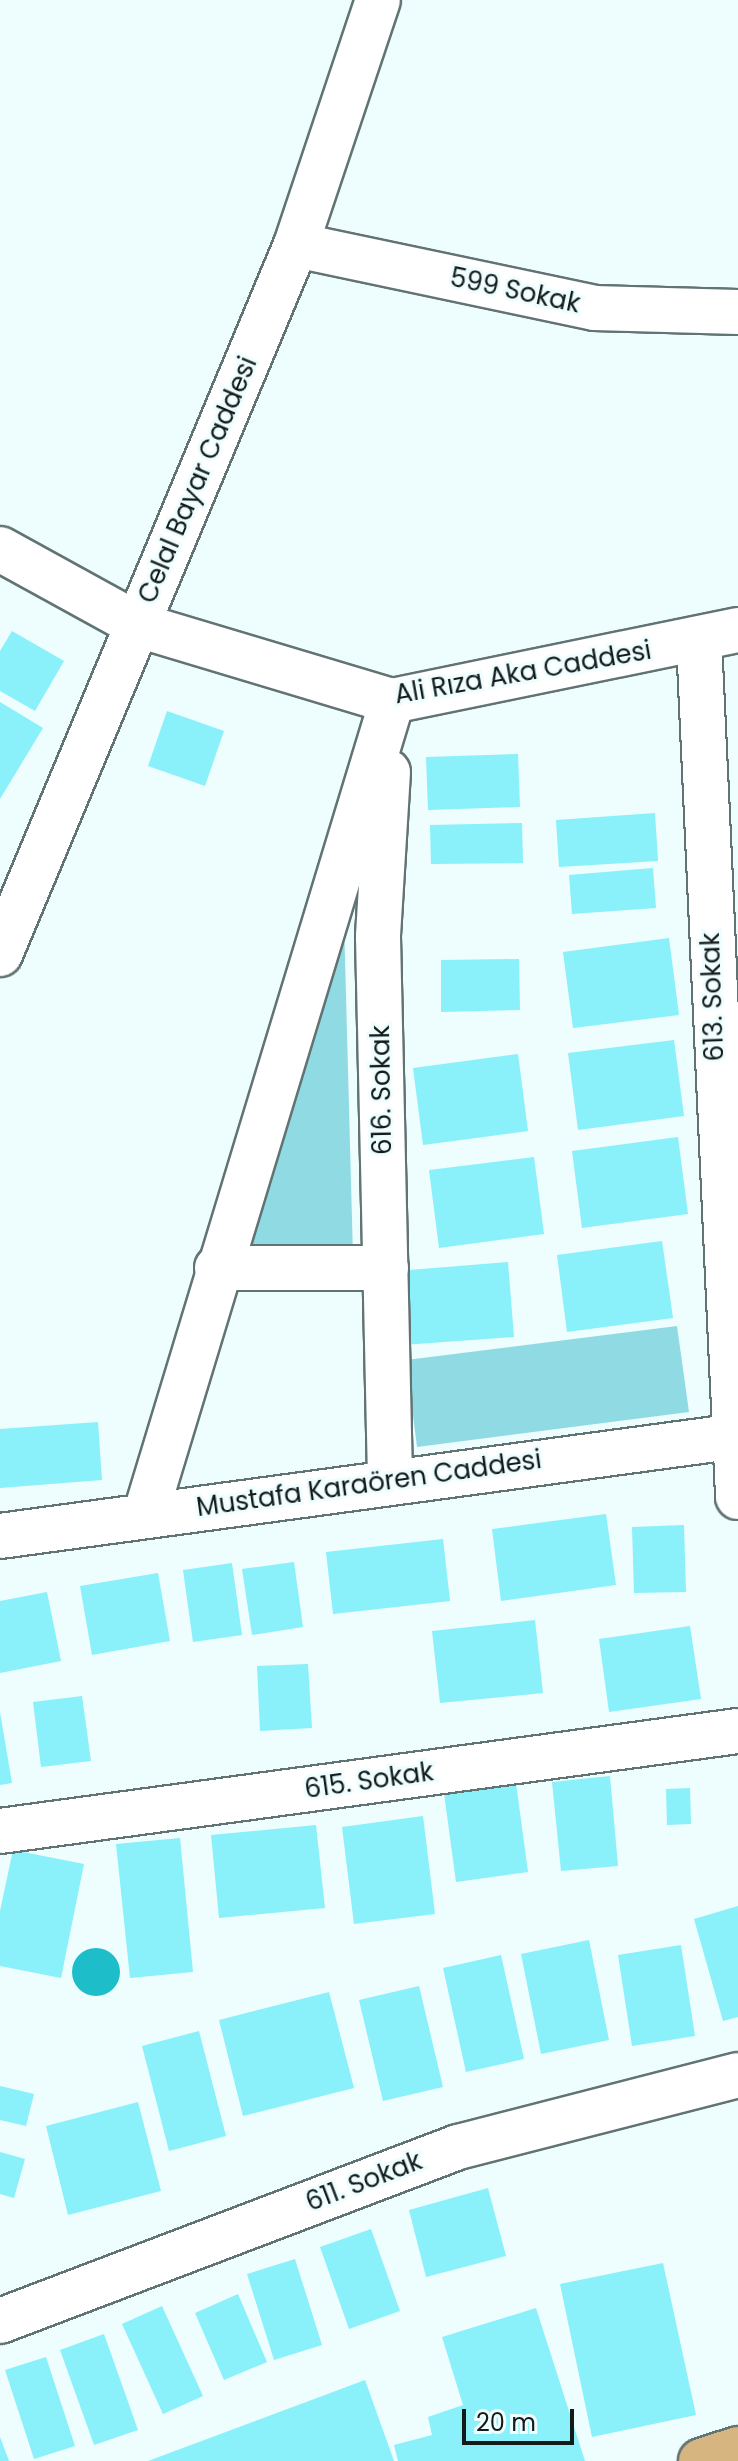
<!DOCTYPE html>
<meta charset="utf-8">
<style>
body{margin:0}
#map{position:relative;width:738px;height:2461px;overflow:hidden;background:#eefdfe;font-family:Poppins,sans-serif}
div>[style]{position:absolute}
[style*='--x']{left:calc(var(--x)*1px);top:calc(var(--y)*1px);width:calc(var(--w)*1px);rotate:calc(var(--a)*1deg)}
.green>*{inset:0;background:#90dbe3}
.water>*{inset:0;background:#1dbeca}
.round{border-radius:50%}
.building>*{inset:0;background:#8af0fa}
.roads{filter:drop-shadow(2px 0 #627374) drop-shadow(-2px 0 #627374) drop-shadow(0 2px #627374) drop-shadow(0 -2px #627374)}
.street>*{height:44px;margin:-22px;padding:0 22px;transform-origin:22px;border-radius:22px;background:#fff}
.secondary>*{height:44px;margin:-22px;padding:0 22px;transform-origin:22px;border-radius:22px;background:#fff}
.primary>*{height:44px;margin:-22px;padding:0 22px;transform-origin:22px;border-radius:22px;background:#d7b580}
span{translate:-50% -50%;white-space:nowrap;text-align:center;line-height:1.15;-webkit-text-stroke:6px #eefdfe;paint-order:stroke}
.street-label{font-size:26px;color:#131a1a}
.scale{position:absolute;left:462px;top:2409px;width:112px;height:36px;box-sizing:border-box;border:4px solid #131a1a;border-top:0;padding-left:10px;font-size:24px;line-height:28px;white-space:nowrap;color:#131a1a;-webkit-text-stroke:6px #eefdfe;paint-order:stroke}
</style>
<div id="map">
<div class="green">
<i style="clip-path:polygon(344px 921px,353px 1256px,236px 1253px)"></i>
<i style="clip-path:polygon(677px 1326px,689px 1412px,417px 1447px,406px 1360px)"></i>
</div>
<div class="water">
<i class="round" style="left:72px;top:1948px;width:48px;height:48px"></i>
</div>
<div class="building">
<i style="clip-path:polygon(12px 631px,64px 661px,35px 711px,0 691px,0 651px)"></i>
<i style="clip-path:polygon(0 702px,43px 728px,0 799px)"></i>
<i style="clip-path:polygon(167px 711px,224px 731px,205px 786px,148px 766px)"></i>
<i style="clip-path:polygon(518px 754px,520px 807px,428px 810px,426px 757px)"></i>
<i style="clip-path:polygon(655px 813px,658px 861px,559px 867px,556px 820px)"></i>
<i style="clip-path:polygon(522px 823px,523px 863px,431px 864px,430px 825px)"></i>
<i style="clip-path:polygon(653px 868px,656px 908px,572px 914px,569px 875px)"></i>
<i style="clip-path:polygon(669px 938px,679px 1015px,573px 1028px,563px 952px)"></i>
<i style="clip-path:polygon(519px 959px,520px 1010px,441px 1012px,441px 960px)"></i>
<i style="clip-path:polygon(674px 1040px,684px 1116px,578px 1130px,568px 1053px)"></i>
<i style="clip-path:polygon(518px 1054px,528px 1131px,423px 1145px,413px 1068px)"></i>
<i style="clip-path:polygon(678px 1137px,688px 1214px,582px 1228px,572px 1151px)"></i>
<i style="clip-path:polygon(534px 1157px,544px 1234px,439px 1248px,429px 1170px)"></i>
<i style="clip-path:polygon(662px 1241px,673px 1318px,567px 1332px,557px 1255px)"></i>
<i style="clip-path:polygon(508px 1262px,514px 1337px,403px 1345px,397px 1271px)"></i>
<i style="clip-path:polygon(98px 1422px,102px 1480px,0 1488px,0 1429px)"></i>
<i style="clip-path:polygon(606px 1514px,616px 1585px,501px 1601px,492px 1529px)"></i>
<i style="clip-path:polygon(684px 1525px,686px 1592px,634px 1593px,632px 1527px)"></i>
<i style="clip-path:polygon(443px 1539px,450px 1601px,333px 1614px,326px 1552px)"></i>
<i style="clip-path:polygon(294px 1562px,303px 1627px,252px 1635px,242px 1569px)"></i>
<i style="clip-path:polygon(232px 1563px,242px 1635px,193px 1642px,183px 1570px)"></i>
<i style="clip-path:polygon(158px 1573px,170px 1641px,92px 1655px,80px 1586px)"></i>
<i style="clip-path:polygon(47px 1592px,61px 1661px,0 1673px,0 1601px)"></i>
<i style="clip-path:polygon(535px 1620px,543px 1693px,440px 1703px,432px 1631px)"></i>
<i style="clip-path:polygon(690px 1626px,701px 1699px,609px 1712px,599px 1639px)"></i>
<i style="clip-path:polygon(308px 1664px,312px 1728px,260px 1731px,257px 1666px)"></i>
<i style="clip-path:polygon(82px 1696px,91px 1761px,41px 1767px,33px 1702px)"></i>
<i style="clip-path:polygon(0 1712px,12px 1783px,0 1785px)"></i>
<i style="clip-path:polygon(610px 1776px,618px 1866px,561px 1871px,552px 1782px)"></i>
<i style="clip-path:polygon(516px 1783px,528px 1872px,456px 1882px,444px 1793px)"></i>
<i style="clip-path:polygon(690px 1788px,691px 1824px,667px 1825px,666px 1789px)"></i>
<i style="clip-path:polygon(423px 1816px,435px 1914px,354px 1924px,342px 1827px)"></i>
<i style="clip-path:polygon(316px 1825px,325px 1908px,219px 1918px,211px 1835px)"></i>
<i style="clip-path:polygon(180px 1838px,193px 1972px,130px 1978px,116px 1844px)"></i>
<i style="clip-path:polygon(13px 1850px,84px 1864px,61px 1978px,0 1966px,0 1911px)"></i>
<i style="clip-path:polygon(738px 1906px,738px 2017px,723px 2021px,694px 1919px)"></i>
<i style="clip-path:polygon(589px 1940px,609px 2040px,541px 2054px,521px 1954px)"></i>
<i style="clip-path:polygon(681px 1945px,695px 2036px,632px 2046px,618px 1955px)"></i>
<i style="clip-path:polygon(501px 1955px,524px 2059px,466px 2072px,443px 1968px)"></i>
<i style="clip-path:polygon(419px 1986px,443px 2087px,383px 2101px,359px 2000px)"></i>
<i style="clip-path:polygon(329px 1992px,354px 2088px,243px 2116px,219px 2020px)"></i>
<i style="clip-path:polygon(199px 2031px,226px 2136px,169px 2151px,142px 2046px)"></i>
<i style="clip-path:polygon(0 2086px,34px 2094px,26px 2126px,0 2120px)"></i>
<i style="clip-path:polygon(138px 2102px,161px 2191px,68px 2215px,46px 2126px)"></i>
<i style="clip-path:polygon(0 2152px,25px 2159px,14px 2198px,0 2194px)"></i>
<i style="clip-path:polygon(488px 2188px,506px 2256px,426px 2277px,409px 2210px)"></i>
<i style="clip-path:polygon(371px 2229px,400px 2311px,349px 2329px,320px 2247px)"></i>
<i style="clip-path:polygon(295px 2259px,322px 2345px,274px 2360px,247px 2274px)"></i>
<i style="clip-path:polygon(663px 2263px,696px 2415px,592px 2437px,560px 2284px)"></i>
<i style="clip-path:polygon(238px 2294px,267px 2362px,224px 2380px,195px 2313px)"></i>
<i style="clip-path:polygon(162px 2306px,203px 2396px,163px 2414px,122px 2324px)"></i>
<i style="clip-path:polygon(536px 2308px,585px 2461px,398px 2461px,394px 2445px,432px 2435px,428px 2417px,463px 2405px,442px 2337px)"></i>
<i style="clip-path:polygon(104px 2334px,138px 2430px,94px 2445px,60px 2350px)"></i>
<i style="clip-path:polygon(46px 2357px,75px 2446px,34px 2459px,5px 2370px)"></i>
<i style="clip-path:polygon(365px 2380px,394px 2461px,148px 2461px)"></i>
<i style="clip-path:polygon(0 2437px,9px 2461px,0 2461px)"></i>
</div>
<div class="roads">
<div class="street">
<i style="--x:296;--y:245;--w:305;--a:11.9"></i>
<i style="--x:594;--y:308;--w:144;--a:1.6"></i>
<i style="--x:699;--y:640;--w:858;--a:87.39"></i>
<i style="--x:388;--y:772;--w:165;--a:93.5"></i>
<i style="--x:378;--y:937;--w:543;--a:88.73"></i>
<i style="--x:217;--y:1268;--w:169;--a:0"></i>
<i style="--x:145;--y:1516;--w:852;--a:-73.14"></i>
<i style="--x:0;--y:1536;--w:745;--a:-7.72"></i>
<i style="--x:0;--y:1831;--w:745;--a:-7.72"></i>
<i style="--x:0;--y:2321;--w:490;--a:-20.8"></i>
<i style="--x:458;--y:2147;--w:289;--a:-14.4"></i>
</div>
<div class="secondary">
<i style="--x:0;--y:549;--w:158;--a:28.8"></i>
<i style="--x:138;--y:625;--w:265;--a:16.7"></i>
<i style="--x:392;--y:701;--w:353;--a:-11.6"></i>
<i style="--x:0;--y:954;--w:768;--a:-67.34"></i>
<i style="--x:296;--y:245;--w:258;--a:-71.5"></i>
</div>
<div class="primary">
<i style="--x:701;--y:2461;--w:39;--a:-18"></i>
</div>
</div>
<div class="street-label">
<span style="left:515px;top:291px;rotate:12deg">599 Sokak</span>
<span style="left:198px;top:480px;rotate:-67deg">Celal Bayar Caddesi</span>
<span style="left:523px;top:673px;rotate:-10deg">Ali Rıza Aka Caddesi</span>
<span style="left:713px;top:997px;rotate:-92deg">613. Sokak</span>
<span style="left:382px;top:1090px;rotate:-91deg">616. Sokak</span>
<span style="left:369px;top:1484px;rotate:-8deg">Mustafa Karaören Caddesi</span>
<span style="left:369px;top:1781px;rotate:-8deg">615. Sokak</span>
<span style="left:364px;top:2182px;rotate:-21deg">611. Sokak</span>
</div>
<div class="scale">20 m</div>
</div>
